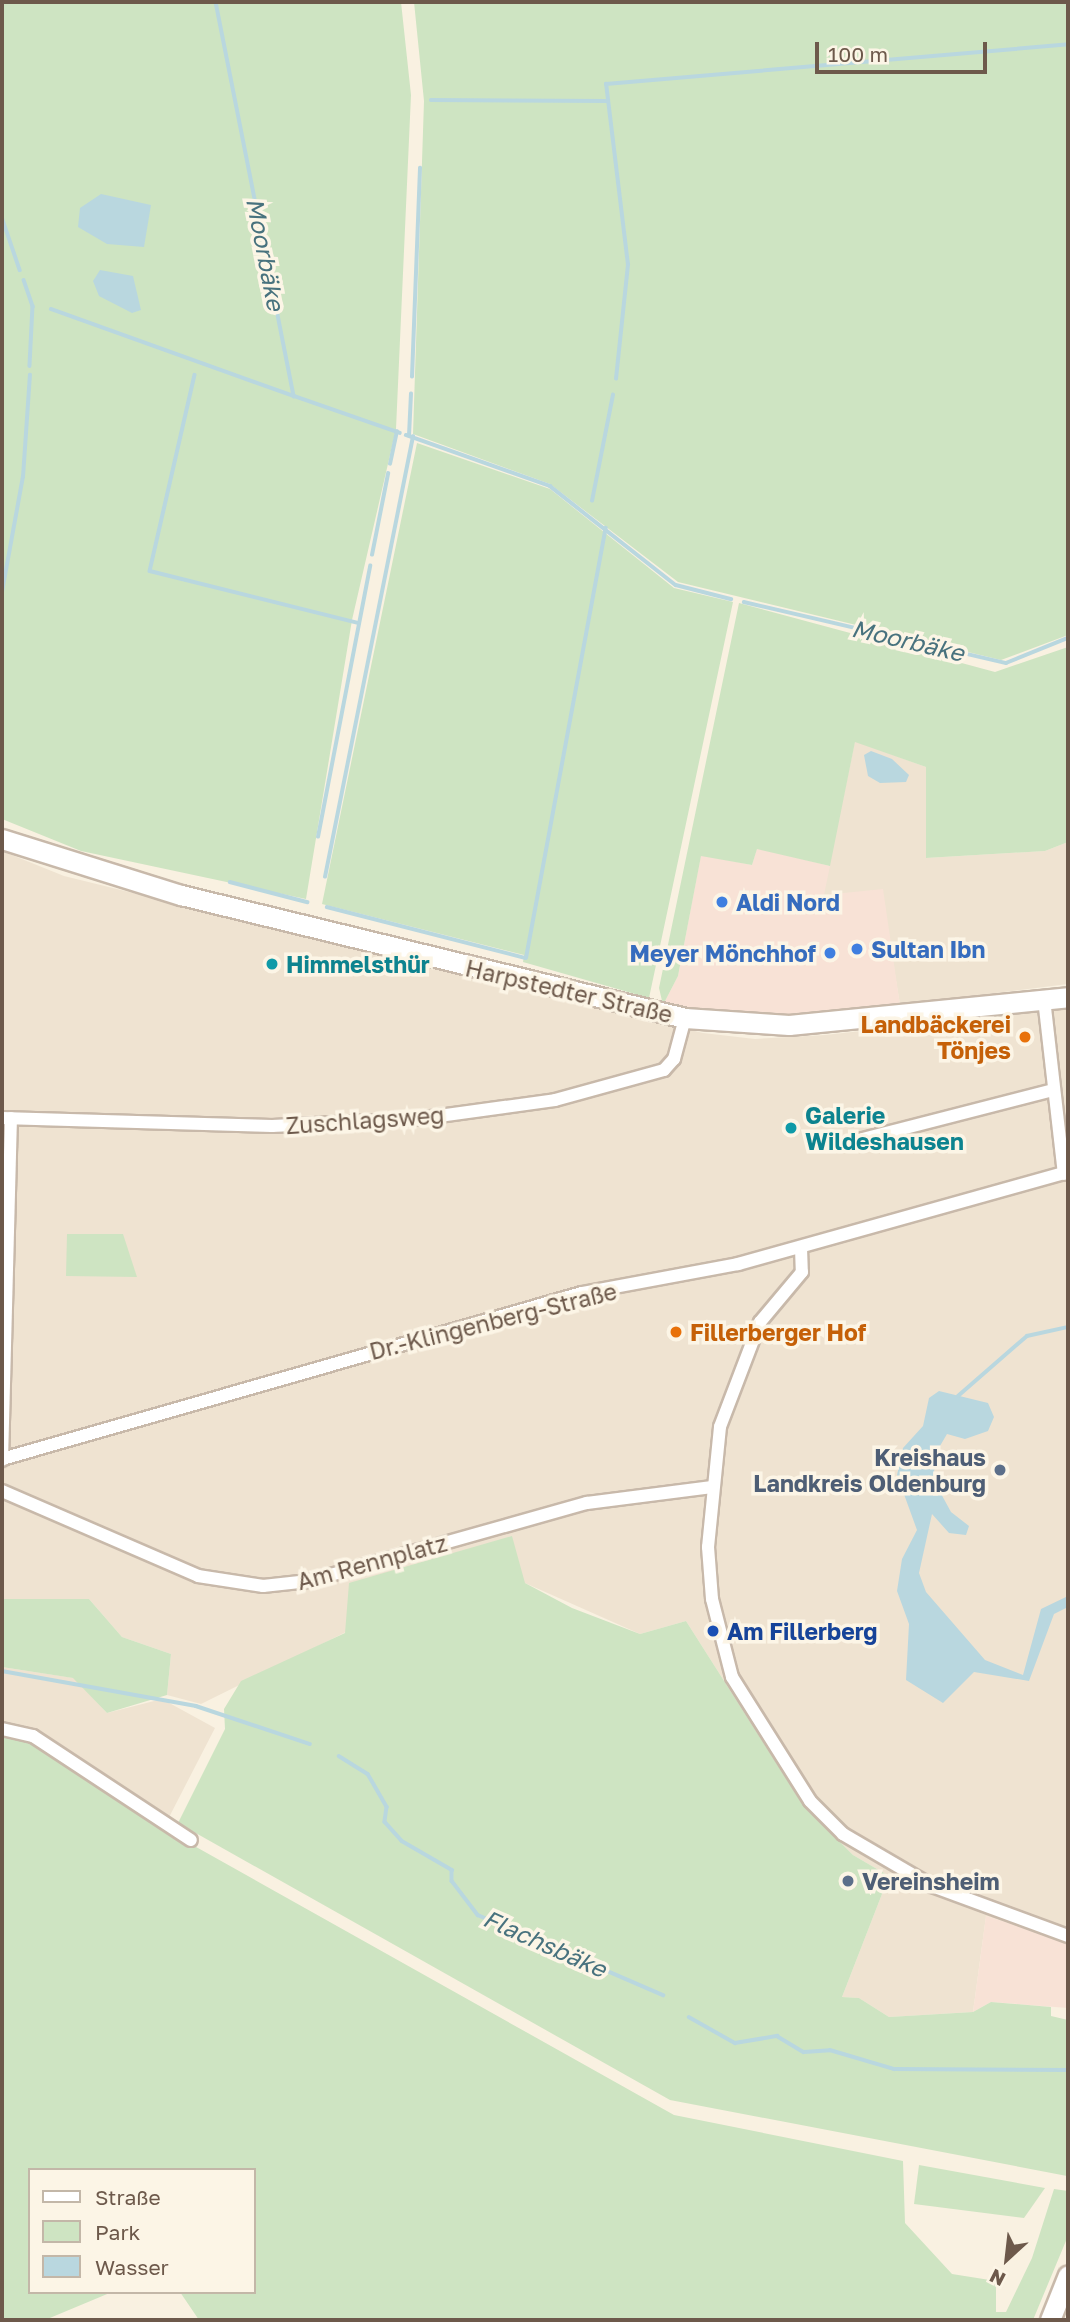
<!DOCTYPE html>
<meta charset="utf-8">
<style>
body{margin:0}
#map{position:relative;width:1070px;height:2322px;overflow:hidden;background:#f9f1e1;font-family:"Golos Text",sans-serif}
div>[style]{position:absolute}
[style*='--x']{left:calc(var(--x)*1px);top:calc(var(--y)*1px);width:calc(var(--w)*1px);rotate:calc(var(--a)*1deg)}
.residential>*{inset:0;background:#efe3d1}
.commercial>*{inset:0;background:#f8e2d6}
.green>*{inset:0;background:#cee4c2}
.water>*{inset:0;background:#b9d7df}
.stream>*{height:3.5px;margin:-1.75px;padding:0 1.75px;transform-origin:1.75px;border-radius:1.75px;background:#b9d7df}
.roads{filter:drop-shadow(2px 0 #c8b9aa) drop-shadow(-2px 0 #c8b9aa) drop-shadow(0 2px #c8b9aa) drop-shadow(0 -2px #c8b9aa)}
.minor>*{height:12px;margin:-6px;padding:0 6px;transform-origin:6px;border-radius:6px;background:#fff}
.secondary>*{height:19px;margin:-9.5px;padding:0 9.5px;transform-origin:9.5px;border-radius:9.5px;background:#fff}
.dots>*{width:19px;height:19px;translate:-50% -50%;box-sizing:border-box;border:4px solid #fcf5e6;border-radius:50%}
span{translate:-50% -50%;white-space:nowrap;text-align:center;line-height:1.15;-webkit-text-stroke:7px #fcf5e6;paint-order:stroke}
.shop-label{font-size:23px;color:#366cbe;font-weight:700}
.left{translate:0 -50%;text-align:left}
.right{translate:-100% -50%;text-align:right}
.culture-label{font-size:23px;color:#0d838f;font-weight:700}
.street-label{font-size:23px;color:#6d594b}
.food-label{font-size:23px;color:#c56008;font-weight:700}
.service-label{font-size:23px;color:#4e5e75;font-weight:700}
.transit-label{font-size:23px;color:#164399;font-weight:700}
.water-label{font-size:24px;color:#48727e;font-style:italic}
.frame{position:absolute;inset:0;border:4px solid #6d594b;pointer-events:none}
.legend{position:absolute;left:28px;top:2168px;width:228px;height:126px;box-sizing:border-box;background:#fcf5e6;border:2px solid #c3b7a8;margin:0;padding:9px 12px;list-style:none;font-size:21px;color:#6d594b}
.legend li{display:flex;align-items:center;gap:14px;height:35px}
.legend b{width:35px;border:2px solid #c3b7a8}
.north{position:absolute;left:972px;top:2224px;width:70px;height:70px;-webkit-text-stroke:5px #fcf5e6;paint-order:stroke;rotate:207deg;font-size:19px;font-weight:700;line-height:28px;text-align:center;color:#6d594b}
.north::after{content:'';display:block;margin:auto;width:24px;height:32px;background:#6d594b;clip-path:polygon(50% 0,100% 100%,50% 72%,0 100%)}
.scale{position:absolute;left:815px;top:42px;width:172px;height:32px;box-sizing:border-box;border:4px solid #6d594b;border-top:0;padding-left:9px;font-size:21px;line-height:24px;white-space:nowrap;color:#6d594b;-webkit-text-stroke:5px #fcf5e6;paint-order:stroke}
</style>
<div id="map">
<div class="residential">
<i style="clip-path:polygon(855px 741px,926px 767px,926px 858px,1045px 851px,1068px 842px,1068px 984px,900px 1005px,884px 906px,823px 895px)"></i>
<i style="clip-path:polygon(2px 851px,64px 876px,703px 1033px,755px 1039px,825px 1035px,1068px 1008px,1068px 1941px,986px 1916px,973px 2012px,889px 2017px,859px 1998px,842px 1997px,889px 1876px,853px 1855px,803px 1805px,686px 1621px,640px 1634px,525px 1583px,346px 1632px,201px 1704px,167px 1695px,171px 1654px,122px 1637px,89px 1599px,2px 1599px)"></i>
<i style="clip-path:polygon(2px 1667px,74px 1678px,107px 1713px,162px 1699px,215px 1728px,164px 1827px,2px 1734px)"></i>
</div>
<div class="commercial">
<i style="clip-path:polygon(757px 848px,830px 866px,824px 895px,883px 889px,900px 1005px,782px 1017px,663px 1005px,678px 976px,701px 855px,752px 865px)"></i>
<i style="clip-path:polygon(986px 1916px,1068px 1941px,1068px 2008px,991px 2002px,973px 2012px)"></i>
</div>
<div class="green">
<i style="clip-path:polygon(2px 2px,401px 2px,411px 95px,396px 429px,352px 620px,306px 899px,81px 851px,2px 819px)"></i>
<i style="clip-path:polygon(414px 2px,1068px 2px,1068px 635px,1001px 660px,678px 582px,550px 484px,413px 434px,424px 101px)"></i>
<i style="clip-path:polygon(417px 443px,550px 489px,674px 588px,733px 602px,649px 998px,523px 962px,524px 955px,322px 904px)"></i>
<i style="clip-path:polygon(739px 603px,995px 672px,1068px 647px,1068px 842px,1045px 851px,926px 858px,926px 767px,855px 742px,830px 866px,757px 849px,752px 865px,701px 856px,678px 976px,663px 1005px,659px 988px)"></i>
<i style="clip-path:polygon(67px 1234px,123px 1234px,137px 1277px,66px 1276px)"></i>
<i style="clip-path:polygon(512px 1536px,525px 1583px,572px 1608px,640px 1634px,686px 1621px,803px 1805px,853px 1855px,889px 1876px,842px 1997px,859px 1998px,889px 2017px,973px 2012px,991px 2002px,1051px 2007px,1051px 2016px,1068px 2020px,1067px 2176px,670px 2100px,178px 1823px,225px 1729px,224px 1709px,241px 1681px,345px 1633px,349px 1583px)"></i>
<i style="clip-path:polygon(2px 1599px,89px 1599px,122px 1637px,171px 1654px,167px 1695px,107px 1713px,73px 1678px,2px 1667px)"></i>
<i style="clip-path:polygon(2px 1734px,29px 1740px,189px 1843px,674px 2115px,903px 2161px,905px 2223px,952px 2274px,996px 2281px,996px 2312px,1006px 2312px,1032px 2258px,1054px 2189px,1068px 2191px,1068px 2236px,1033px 2320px,199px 2320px,180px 2292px,254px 2292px,254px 2170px,30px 2170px,30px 2292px,112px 2292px,45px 2320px,2px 2320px)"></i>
<i style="clip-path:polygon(919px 2165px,1045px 2188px,1024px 2218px,914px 2204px)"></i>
</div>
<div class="water">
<i style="clip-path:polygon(101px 194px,151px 205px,144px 247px,107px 244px,78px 227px,80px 208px)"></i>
<i style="clip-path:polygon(100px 270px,133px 276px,141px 310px,132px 313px,99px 296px,93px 281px)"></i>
<i style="clip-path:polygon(871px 751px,892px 759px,909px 775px,906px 782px,880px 783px,868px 776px,864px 755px)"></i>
<i style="clip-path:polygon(939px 1391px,988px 1403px,994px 1417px,988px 1431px,965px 1439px,947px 1434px,937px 1451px,933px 1479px,951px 1512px,969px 1526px,966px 1535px,949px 1533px,932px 1514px,919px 1573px,926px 1592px,985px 1660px,1023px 1675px,1041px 1609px,1068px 1596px,1068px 1607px,1054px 1614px,1029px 1681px,974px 1672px,943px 1703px,906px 1680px,909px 1624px,897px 1591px,902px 1559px,917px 1530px,897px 1475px,903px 1448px,923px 1426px,929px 1398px)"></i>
</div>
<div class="stream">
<i style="--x:216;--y:2;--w:402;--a:78.8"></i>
<i style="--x:294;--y:396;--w:112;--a:19.2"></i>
<i style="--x:431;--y:100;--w:176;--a:0.3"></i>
<i style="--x:2;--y:217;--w:56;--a:71.2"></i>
<i style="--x:24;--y:280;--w:28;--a:71"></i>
<i style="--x:33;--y:306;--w:60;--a:92.9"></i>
<i style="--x:51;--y:309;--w:258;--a:19.7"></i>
<i style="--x:195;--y:375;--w:201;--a:102.9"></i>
<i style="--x:150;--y:571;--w:215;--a:14"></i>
<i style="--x:412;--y:377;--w:209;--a:-87.8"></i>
<i style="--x:616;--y:379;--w:115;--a:-84"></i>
<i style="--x:628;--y:265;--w:182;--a:-96.9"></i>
<i style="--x:606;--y:84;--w:464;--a:-4.9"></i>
<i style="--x:406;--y:435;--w:153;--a:19.5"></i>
<i style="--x:550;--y:486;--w:160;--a:38.2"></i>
<i style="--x:676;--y:585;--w:57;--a:14.3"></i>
<i style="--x:409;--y:436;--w:42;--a:-87.3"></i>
<i style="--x:390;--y:464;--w:33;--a:-78"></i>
<i style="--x:592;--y:501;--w:108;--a:-78.8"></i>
<i style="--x:372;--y:555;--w:83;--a:-78.8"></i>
<i style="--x:2;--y:592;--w:117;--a:-79.7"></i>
<i style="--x:23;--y:477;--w:102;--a:-86.1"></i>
<i style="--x:744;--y:602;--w:269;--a:13.1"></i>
<i style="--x:1006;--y:663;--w:67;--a:-22"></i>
<i style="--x:318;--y:837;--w:276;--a:-79.1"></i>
<i style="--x:325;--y:877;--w:449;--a:-78.7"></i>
<i style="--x:230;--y:882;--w:80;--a:14.6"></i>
<i style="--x:327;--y:907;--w:205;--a:14.4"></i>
<i style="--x:526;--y:958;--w:437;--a:-79.5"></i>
<i style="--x:958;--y:1396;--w:91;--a:-41"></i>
<i style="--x:1027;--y:1336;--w:42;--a:-12.4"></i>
<i style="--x:2;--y:1671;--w:197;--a:10.2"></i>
<i style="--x:196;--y:1706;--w:120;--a:18.4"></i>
<i style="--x:339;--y:1756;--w:34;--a:32"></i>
<i style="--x:368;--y:1774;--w:38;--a:60"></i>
<i style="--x:387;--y:1807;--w:15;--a:98"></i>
<i style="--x:385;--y:1822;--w:25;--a:48"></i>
<i style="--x:402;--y:1841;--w:58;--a:30.1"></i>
<i style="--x:452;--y:1870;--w:11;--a:90"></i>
<i style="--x:452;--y:1881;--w:43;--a:52.6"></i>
<i style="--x:478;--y:1915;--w:202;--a:23.4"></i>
<i style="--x:689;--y:2017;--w:53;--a:29.5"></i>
<i style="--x:735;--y:2043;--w:43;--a:-9.5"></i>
<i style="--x:777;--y:2036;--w:31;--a:31"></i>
<i style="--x:804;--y:2052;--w:26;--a:-4"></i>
<i style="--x:830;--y:2050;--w:67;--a:16.5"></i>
<i style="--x:894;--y:2069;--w:174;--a:0.3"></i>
</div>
<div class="roads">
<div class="minor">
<i style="--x:1044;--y:999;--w:176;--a:83.5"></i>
<i style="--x:2;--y:1118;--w:270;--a:1.7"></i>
<i style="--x:272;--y:1126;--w:145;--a:-2.8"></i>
<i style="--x:417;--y:1119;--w:139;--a:-7.8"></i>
<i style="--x:555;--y:1100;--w:113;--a:-15.4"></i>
<i style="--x:664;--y:1070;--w:15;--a:-48"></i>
<i style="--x:674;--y:1059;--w:42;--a:-75"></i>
<i style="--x:843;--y:1144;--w:217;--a:-14.4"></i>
<i style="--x:801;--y:1248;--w:24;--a:88"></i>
<i style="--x:802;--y:1272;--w:65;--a:130"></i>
<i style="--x:760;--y:1322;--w:112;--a:110.9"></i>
<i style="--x:720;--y:1427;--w:121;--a:95.7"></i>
<i style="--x:708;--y:1547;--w:52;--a:85.6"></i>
<i style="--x:712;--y:1599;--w:81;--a:75.6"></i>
<i style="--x:732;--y:1677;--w:146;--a:57.8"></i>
<i style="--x:810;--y:1801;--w:47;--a:45"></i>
<i style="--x:843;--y:1834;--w:103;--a:30.3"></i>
<i style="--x:932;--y:1886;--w:145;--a:20.2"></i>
<i style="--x:2;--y:1459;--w:603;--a:-15.97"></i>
<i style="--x:582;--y:1293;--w:159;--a:-10.5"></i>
<i style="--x:738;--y:1264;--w:343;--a:-15.6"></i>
<i style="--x:2;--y:1460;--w:342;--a:-88.5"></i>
<i style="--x:2;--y:1491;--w:214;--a:23.4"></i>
<i style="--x:198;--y:1576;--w:66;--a:8.7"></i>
<i style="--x:263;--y:1586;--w:46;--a:-6.2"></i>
<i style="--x:309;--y:1581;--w:289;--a:-15.7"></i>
<i style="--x:587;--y:1503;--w:126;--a:-7.3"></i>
<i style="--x:2;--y:1729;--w:32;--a:13"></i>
<i style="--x:33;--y:1736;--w:189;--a:33.4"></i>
</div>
<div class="secondary">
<i style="--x:2;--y:839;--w:188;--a:17.4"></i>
<i style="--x:181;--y:895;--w:519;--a:13.71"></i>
<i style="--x:685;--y:1018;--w:104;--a:3.9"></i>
<i style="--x:789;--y:1025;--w:280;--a:-5.7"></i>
<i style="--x:1050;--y:2320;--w:48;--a:-68.2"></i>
</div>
</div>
<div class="dots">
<i style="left:722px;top:902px;background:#3f7fe0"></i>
<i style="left:857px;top:949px;background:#3f7fe0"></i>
<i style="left:830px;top:953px;background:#3f7fe0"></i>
<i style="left:272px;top:964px;background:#0f9aa8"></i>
<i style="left:1025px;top:1037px;background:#e8710a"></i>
<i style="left:791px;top:1128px;background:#0f9aa8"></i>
<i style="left:676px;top:1332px;background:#e8710a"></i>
<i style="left:1000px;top:1470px;background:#5c6f8a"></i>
<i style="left:713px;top:1631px;background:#1a4fb4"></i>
<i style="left:848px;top:1881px;background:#5c6f8a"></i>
</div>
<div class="shop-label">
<span class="left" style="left:736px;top:902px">Aldi Nord</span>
<span class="left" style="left:871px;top:949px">Sultan Ibn</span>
<span class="right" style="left:816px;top:953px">Meyer Mönchhof</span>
</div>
<div class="culture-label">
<span class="left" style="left:286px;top:964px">Himmelsthür</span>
<span class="left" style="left:805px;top:1128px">Galerie<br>Wildeshausen</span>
</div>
<div class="street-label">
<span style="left:569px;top:991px;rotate:13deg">Harpstedter Straße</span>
<span style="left:365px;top:1120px;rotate:-4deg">Zuschlagsweg</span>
<span style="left:493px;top:1321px;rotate:-14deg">Dr.-Klingenberg-Straße</span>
<span style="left:372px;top:1562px;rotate:-15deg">Am Rennplatz</span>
</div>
<div class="food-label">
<span class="right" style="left:1011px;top:1037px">Landbäckerei<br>Tönjes</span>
<span class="left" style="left:690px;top:1332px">Fillerberger Hof</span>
</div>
<div class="service-label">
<span class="right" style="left:986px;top:1470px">Kreishaus<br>Landkreis Oldenburg</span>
<span class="left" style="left:862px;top:1881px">Vereinsheim</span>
</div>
<div class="transit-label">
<span class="left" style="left:727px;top:1631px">Am Fillerberg</span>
</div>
<div class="water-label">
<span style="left:266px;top:254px;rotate:79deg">Moorbäke</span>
<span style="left:908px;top:640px;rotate:13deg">Moorbäke</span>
<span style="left:545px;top:1943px;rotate:24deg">Flachsbäke</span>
</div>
<div class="frame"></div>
<ul class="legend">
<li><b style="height:9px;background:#fff"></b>Straße</li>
<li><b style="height:19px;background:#cee4c2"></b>Park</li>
<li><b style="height:19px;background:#b9d7df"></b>Wasser</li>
</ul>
<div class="north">N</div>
<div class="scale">100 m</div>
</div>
